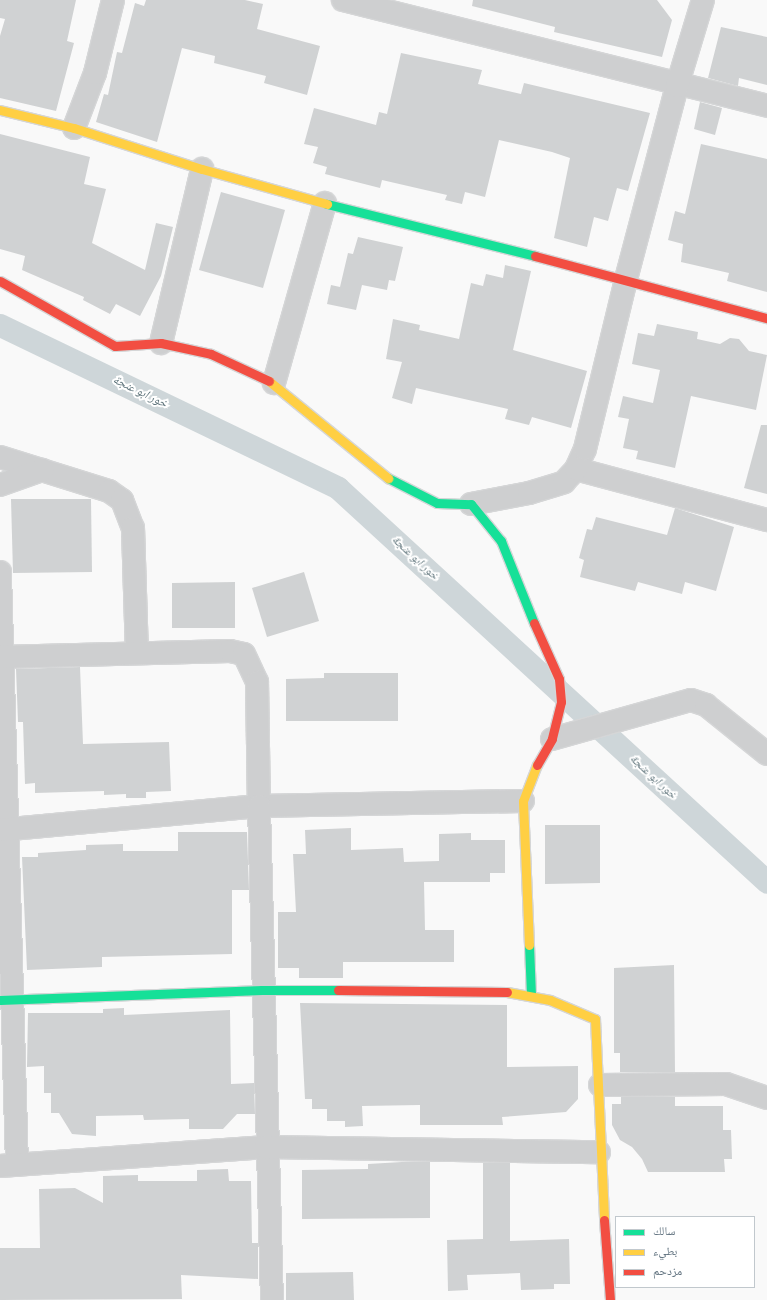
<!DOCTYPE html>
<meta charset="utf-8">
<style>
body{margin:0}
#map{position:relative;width:767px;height:1300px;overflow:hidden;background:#f9f9f9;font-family:"Public Sans","Noto Naskh Arabic",sans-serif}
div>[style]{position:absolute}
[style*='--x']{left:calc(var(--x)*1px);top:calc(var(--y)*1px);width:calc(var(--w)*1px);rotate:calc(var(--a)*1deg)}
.canal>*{height:23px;margin:-11.5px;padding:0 11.5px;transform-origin:11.5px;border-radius:11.5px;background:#ced6d9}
.building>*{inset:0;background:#d0d2d3}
.roads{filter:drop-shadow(1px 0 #d5d6d7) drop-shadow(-1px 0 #d5d6d7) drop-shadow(0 1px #d5d6d7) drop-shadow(0 -1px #d5d6d7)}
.street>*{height:22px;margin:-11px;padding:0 11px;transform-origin:11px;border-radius:11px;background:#cecfd0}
.fast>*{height:9px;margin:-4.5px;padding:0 4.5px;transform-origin:4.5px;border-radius:4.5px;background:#16e098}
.slow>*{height:9px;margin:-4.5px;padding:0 4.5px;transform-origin:4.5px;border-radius:4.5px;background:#ffcf43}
.jam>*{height:9px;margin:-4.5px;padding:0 4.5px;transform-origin:4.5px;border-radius:4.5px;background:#f24e42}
span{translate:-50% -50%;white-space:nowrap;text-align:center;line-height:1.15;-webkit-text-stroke:4px #fff;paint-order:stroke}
.water-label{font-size:12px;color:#60757c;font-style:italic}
.legend{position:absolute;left:615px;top:1216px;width:140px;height:72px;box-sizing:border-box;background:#fff;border:1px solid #c1c8cd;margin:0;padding:5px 7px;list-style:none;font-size:12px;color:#657683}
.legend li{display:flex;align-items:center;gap:8px;height:20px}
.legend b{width:20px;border:1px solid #c1c8cd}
</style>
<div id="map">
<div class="canal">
<i style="--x:0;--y:325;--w:375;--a:25.7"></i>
<i style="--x:338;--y:488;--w:582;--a:42.56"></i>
</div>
<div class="building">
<i style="clip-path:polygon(0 0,76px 0,67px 41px,74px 43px,56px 111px,0 98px,0 36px,5px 19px,0 18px)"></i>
<i style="clip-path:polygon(146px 0,245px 0,263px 4px,257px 29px,320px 46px,307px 95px,264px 83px,266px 76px,214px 63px,215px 56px,182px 48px,157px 142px,96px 122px,104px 94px,108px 95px,117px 52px,122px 53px,135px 3px,144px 6px)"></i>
<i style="clip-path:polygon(473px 0,657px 0,672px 20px,662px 57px,554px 32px,555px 27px,472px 6px)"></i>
<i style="clip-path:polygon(721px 27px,767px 37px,767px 85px,739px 78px,738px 86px,708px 78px)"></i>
<i style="clip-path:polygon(401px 53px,482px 70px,478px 84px,521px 94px,524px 83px,650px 113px,628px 191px,617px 188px,608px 221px,594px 217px,587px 247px,554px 238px,570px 158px,552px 152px,499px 140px,485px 197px,465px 192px,462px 204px,445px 200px,447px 195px,382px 180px,380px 188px,325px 174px,327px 167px,313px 163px,318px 147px,304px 144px,314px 108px,376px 125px,379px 112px,387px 114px)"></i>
<i style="clip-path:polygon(700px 102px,722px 108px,715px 135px,694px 129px)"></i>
<i style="clip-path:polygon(0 134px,90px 157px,84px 184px,106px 189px,92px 243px,145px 270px,156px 223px,173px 227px,161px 276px,140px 316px,116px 304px,110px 314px,83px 300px,84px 297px,22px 270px,25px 256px,0 249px)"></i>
<i style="clip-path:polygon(701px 144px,767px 159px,767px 292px,727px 281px,729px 273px,681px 262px,683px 244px,668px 240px,675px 211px,685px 214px)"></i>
<i style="clip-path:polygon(221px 192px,285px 210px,263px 288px,199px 270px)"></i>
<i style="clip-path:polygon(358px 237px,403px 247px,395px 281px,389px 280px,387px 290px,362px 285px,356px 310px,327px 304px,331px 285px,340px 287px,348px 253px,353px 254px)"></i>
<i style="clip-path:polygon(505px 265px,531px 271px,513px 350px,587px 371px,571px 428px,532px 417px,529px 425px,505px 419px,508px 409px,416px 388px,412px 404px,392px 398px,402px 362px,386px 359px,393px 319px,420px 325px,419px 330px,459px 339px,471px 283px,483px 286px,486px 274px,503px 278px)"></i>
<i style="clip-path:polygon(657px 324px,698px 332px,697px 339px,720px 344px,730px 338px,739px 339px,749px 351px,767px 355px,756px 410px,691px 396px,675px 468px,636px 459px,638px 451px,623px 448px,629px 419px,618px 417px,623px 396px,653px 403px,660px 370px,632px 364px,638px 333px,654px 336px)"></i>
<i style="clip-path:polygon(761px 425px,767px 425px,767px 494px,744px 488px)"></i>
<i style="clip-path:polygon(11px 499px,91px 499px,92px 572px,13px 573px)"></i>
<i style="clip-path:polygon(675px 508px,734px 527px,716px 591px,685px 582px,682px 594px,638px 582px,635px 591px,580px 577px,584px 560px,579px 558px,587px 529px,592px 530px,596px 517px,667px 535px)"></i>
<i style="clip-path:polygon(304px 572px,319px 621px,267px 637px,252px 588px)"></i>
<i style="clip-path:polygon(235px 582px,235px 628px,172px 628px,172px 583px)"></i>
<i style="clip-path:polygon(80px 667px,83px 744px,169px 742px,171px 791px,146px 792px,146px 798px,126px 798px,126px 794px,104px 795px,104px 791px,35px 793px,35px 783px,25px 784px,23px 722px,18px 722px,16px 669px)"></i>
<i style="clip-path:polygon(324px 673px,398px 673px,398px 721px,286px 721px,286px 679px,324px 678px)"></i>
<i style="clip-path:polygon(545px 825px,600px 825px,600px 883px,545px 884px)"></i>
<i style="clip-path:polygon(351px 828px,351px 850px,403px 848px,404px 862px,439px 861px,439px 834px,471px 833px,471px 840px,505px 840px,505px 873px,490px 873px,490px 882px,424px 882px,425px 930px,454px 930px,454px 962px,343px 962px,343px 978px,299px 978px,299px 968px,278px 968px,278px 912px,296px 912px,293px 854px,306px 854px,305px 830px)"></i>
<i style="clip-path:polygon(178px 832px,247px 832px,249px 890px,232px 890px,232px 954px,102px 957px,102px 967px,27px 970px,22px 857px,38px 857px,38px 853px,86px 850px,86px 845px,123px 844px,123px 851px,178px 851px)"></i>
<i style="clip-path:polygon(674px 965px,675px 1072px,620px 1072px,620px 1053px,614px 1053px,614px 968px)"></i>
<i style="clip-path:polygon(300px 1003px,507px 1005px,507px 1067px,578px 1066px,578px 1099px,566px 1112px,502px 1117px,503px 1125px,420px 1125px,420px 1105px,362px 1106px,363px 1126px,345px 1127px,345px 1121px,327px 1121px,327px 1109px,312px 1109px,312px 1099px,305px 1099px)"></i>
<i style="clip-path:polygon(124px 1008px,124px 1015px,230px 1010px,231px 1084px,254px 1083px,255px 1114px,237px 1114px,223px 1129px,189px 1129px,189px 1119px,144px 1120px,143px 1115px,96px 1116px,96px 1136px,72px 1134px,59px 1113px,51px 1113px,51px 1093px,44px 1093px,44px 1066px,27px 1067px,28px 1013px,103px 1013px,103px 1009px)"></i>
<i style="clip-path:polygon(621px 1097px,675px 1097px,675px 1106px,723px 1106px,723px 1130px,731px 1130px,732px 1159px,724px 1159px,725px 1172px,648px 1172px,642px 1159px,632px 1147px,620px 1140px,612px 1125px,612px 1104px,621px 1104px)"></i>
<i style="clip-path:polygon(402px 1162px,430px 1162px,430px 1218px,302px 1219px,302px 1170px,368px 1169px,368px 1164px)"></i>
<i style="clip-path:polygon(483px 1163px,510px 1163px,510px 1241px,569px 1239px,570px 1284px,554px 1284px,554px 1289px,521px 1290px,520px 1273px,467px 1275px,468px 1290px,448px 1291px,447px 1240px,483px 1239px)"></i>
<i style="clip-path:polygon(228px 1169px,229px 1181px,251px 1181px,252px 1243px,258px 1243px,258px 1279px,181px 1275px,182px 1299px,0 1300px,0 1248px,40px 1248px,39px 1189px,75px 1188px,103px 1203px,103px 1176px,138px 1175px,138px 1181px,197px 1181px,197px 1170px)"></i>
<i style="clip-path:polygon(353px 1272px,354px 1300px,286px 1300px,286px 1273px)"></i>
</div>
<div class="roads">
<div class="street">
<i style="--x:343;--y:0;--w:437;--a:14"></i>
<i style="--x:74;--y:128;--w:59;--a:-69.1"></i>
<i style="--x:95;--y:73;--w:75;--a:-76.1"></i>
<i style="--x:161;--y:343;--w:179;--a:-76.7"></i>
<i style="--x:274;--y:383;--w:187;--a:-74.2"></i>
<i style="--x:0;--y:457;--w:114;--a:17.3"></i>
<i style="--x:109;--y:491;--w:16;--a:35"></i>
<i style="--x:122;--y:500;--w:30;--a:69"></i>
<i style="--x:133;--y:528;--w:125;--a:88.2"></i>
<i style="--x:576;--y:469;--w:198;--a:15"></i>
<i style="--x:0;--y:485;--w:45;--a:-19.7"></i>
<i style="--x:471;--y:504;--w:59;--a:-10.7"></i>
<i style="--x:529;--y:493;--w:37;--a:-17"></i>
<i style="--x:564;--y:482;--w:18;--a:-47"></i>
<i style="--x:576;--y:469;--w:22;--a:-66"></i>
<i style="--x:585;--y:449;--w:175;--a:-76.4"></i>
<i style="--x:626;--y:279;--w:200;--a:-75.2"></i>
<i style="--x:677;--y:86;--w:90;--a:-73.2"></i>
<i style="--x:0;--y:572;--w:593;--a:88.36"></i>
<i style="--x:0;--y:657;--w:230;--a:-1.5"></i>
<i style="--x:230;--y:651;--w:14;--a:12"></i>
<i style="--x:244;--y:654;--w:31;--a:65"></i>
<i style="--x:257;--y:682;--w:124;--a:89.1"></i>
<i style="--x:259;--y:806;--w:264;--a:-1.1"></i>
<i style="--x:552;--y:739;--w:144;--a:-15.7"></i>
<i style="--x:691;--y:700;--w:16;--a:18"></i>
<i style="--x:706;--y:705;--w:78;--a:38.8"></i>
<i style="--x:0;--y:830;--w:260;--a:-5.3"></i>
<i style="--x:259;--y:806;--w:494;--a:88.5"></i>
<i style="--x:600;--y:1085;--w:126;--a:-0.5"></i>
<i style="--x:726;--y:1084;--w:43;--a:18.9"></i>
<i style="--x:0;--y:1166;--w:267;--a:-4.1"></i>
<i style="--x:266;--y:1147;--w:333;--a:0.9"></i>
</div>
<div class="fast">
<i style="--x:327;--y:204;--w:214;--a:14"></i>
<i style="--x:388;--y:478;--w:55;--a:27"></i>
<i style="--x:437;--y:503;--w:34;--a:2"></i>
<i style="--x:471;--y:504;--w:48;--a:51"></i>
<i style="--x:501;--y:541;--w:88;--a:68.1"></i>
<i style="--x:529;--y:945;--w:50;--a:87.7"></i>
<i style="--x:0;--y:1000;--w:262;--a:-2.2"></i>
<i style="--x:262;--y:990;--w:76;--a:0"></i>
</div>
<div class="slow">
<i style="--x:0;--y:110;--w:76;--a:13.7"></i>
<i style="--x:74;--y:128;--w:134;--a:17.8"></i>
<i style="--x:202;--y:169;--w:130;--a:15.6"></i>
<i style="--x:269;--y:381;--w:154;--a:39.2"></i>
<i style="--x:529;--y:945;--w:144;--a:-92.4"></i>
<i style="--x:523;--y:801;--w:39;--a:-69"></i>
<i style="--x:507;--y:992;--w:44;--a:10.5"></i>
<i style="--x:550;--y:1000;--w:49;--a:22.9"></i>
<i style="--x:595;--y:1019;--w:201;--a:87.4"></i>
</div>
<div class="jam">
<i style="--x:535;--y:256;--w:240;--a:15"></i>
<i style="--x:0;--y:281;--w:132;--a:29.5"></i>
<i style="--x:115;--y:346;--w:46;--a:-3.7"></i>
<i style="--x:161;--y:343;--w:51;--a:12.4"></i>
<i style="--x:211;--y:354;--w:64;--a:25"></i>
<i style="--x:534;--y:623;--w:61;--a:65.9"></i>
<i style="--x:559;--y:679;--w:23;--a:85"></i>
<i style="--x:561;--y:702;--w:38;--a:104"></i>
<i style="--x:552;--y:739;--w:30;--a:120"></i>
<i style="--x:338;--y:990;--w:169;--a:0.7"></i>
<i style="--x:604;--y:1220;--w:80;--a:85.7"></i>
</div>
</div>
<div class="water-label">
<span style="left:140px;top:392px;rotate:26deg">خور ابو عنجة</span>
<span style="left:415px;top:558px;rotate:43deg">خور ابو عنجة</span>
<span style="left:653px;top:777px;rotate:43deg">خور ابو عنجة</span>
</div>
<ul class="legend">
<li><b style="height:5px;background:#16e098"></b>سالك</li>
<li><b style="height:5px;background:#ffcf43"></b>بطيء</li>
<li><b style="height:5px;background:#f24e42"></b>مزدحم</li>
</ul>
</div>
